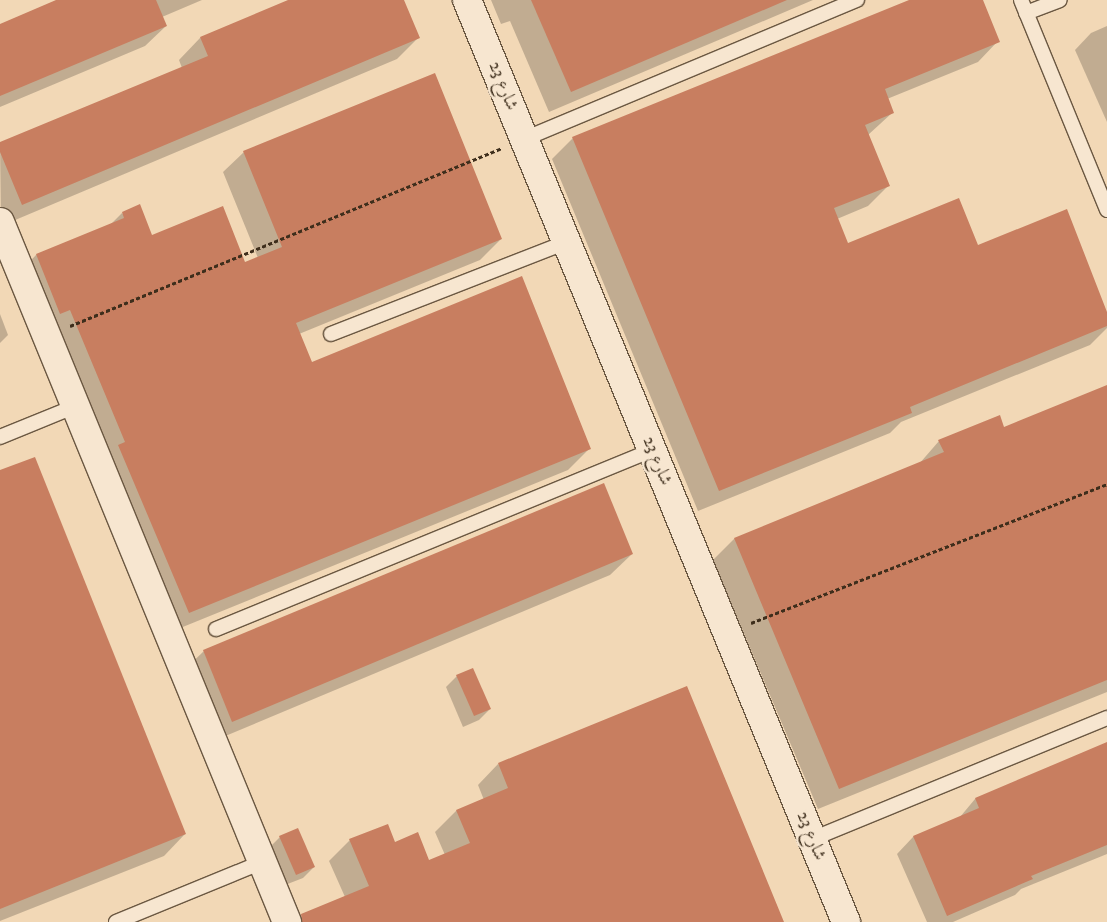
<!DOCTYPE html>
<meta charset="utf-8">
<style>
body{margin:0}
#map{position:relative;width:1107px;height:922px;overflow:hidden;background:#f2d8b6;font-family:"IM FELL DW Pica",Amiri,serif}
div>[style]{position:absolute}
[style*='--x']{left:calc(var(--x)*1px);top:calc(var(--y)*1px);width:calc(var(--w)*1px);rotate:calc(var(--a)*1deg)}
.shadow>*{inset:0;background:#0003}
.building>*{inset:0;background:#c87e60}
.path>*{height:3px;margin-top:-1.5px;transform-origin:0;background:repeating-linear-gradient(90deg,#3e2e1c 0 4px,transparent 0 6.5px)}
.roads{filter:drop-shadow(1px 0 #6b5842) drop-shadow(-1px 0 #6b5842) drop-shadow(0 1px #6b5842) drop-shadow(0 -1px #6b5842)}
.lane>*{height:14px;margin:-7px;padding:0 7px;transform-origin:7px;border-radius:7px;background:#f7e6d0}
.street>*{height:28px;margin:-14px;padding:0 14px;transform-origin:14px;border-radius:14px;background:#f7e6d0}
.secondary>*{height:28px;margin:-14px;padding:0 14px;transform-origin:14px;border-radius:14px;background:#f7e6d0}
span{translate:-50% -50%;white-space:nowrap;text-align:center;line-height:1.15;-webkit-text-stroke:5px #f7e6d0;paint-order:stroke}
.street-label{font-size:18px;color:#3e2e1c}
</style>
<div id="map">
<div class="shadow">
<i style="clip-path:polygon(59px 0,202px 0,162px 17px,166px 26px,145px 46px,0 107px,0 25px)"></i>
<i style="clip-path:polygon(292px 0,402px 0,418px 38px,397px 59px,1px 226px,0 143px,182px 68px,179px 60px,200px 38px)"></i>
<i style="clip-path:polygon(491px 0,813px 0,549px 112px,510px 21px,501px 24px)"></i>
<i style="clip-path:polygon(912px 0,981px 0,998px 41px,978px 62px,887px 99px,892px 113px,868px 135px,888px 186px,868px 206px,837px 219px,847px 245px,978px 247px,1107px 314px,1107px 328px,1090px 345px,901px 422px,890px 433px,698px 511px,552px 159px,573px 138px)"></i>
<i style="clip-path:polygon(1107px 26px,1107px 122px,1075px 50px,1091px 33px)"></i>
<i style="clip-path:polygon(244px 152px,501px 239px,480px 260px,299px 334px,311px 364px,589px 449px,568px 470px,168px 633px,16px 276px,36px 255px,109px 226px,122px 213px,151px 237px,245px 264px,258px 258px,223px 172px)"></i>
<i style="clip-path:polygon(0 314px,8px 335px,0 343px)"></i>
<i style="clip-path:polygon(1107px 386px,1107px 692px,818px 809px,713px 560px,734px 539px,919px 464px,939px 441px,1004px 428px)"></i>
<i style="clip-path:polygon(0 472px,185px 834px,164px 856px,0 921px)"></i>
<i style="clip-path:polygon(632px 554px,610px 575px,211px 742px,182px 672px,204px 651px)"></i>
<i style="clip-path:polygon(457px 676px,490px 709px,479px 720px,463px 727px,446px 687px)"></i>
<i style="clip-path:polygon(1107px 743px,1107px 854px,1021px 889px,1015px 895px,953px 922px,927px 922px,897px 854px,913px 837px,960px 817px,975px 799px)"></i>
<i style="clip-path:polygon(498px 764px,782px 922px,299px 922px,310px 912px,345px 897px,329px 861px,350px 840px,395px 843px,428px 862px,445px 855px,435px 832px,456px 811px,484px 800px,478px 785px)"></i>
<i style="clip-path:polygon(280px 837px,314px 867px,303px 878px,285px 885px,269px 848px)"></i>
</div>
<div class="building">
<i style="clip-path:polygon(56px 0,156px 0,167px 26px,0 96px,0 24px)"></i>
<i style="clip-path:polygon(288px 0,404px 0,420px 38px,22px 205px,0 152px,0 142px,208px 56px,200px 37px)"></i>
<i style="clip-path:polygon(531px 0,787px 0,571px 92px)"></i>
<i style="clip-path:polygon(909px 0,983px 0,1000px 42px,885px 89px,894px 113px,865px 125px,890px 186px,834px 208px,848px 243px,959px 198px,978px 245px,1067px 209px,1107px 312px,1107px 326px,910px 407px,912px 413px,719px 491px,572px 137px)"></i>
<i style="clip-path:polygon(435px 73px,502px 239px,296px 323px,312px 362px,522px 276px,591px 449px,189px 613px,118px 445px,125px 442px,70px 310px,60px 314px,36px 254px,124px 218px,122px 212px,140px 204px,152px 235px,223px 206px,245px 262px,282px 247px,243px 151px)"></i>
<i style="clip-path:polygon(1107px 385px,1107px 680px,839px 789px,734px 538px,944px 452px,938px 440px,1000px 415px,1004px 427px)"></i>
<i style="clip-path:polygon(35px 457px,186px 834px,0 909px,0 470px)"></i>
<i style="clip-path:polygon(604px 483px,633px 554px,232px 722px,203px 650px)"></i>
<i style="clip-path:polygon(473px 668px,491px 709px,474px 716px,456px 675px)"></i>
<i style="clip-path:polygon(687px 686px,784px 922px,302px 922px,301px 914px,369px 886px,349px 839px,388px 824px,395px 842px,418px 832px,429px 860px,470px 843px,456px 810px,508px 788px,498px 763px)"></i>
<i style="clip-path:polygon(1107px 742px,1107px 845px,1031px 876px,1033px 879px,947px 916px,913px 836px,979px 808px,975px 798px)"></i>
<i style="clip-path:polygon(298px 828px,315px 867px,296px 875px,279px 836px)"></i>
</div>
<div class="path">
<i style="--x:70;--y:326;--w:467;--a:-22.4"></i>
<i style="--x:751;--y:623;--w:382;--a:-21.3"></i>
</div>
<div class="roads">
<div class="lane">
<i style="--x:1021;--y:0;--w:227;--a:67.7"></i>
<i style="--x:1026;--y:13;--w:36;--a:-21"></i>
<i style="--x:524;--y:139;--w:361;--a:-22.7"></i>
<i style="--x:331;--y:334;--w:253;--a:-21.3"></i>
<i style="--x:0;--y:437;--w:82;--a:-22.2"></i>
<i style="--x:216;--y:629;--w:471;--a:-22.3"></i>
<i style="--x:812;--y:839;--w:319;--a:-22.3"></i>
<i style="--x:116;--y:922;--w:158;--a:-22.3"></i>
</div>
<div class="street">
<i style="--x:0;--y:222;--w:757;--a:67.71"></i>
</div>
<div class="secondary">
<i style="--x:467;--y:0;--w:997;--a:67.65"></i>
</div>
</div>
<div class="street-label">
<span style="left:503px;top:86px;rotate:68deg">شارع 23</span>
<span style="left:657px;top:461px;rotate:68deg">شارع 23</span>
<span style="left:811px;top:836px;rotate:68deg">شارع 23</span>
</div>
</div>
